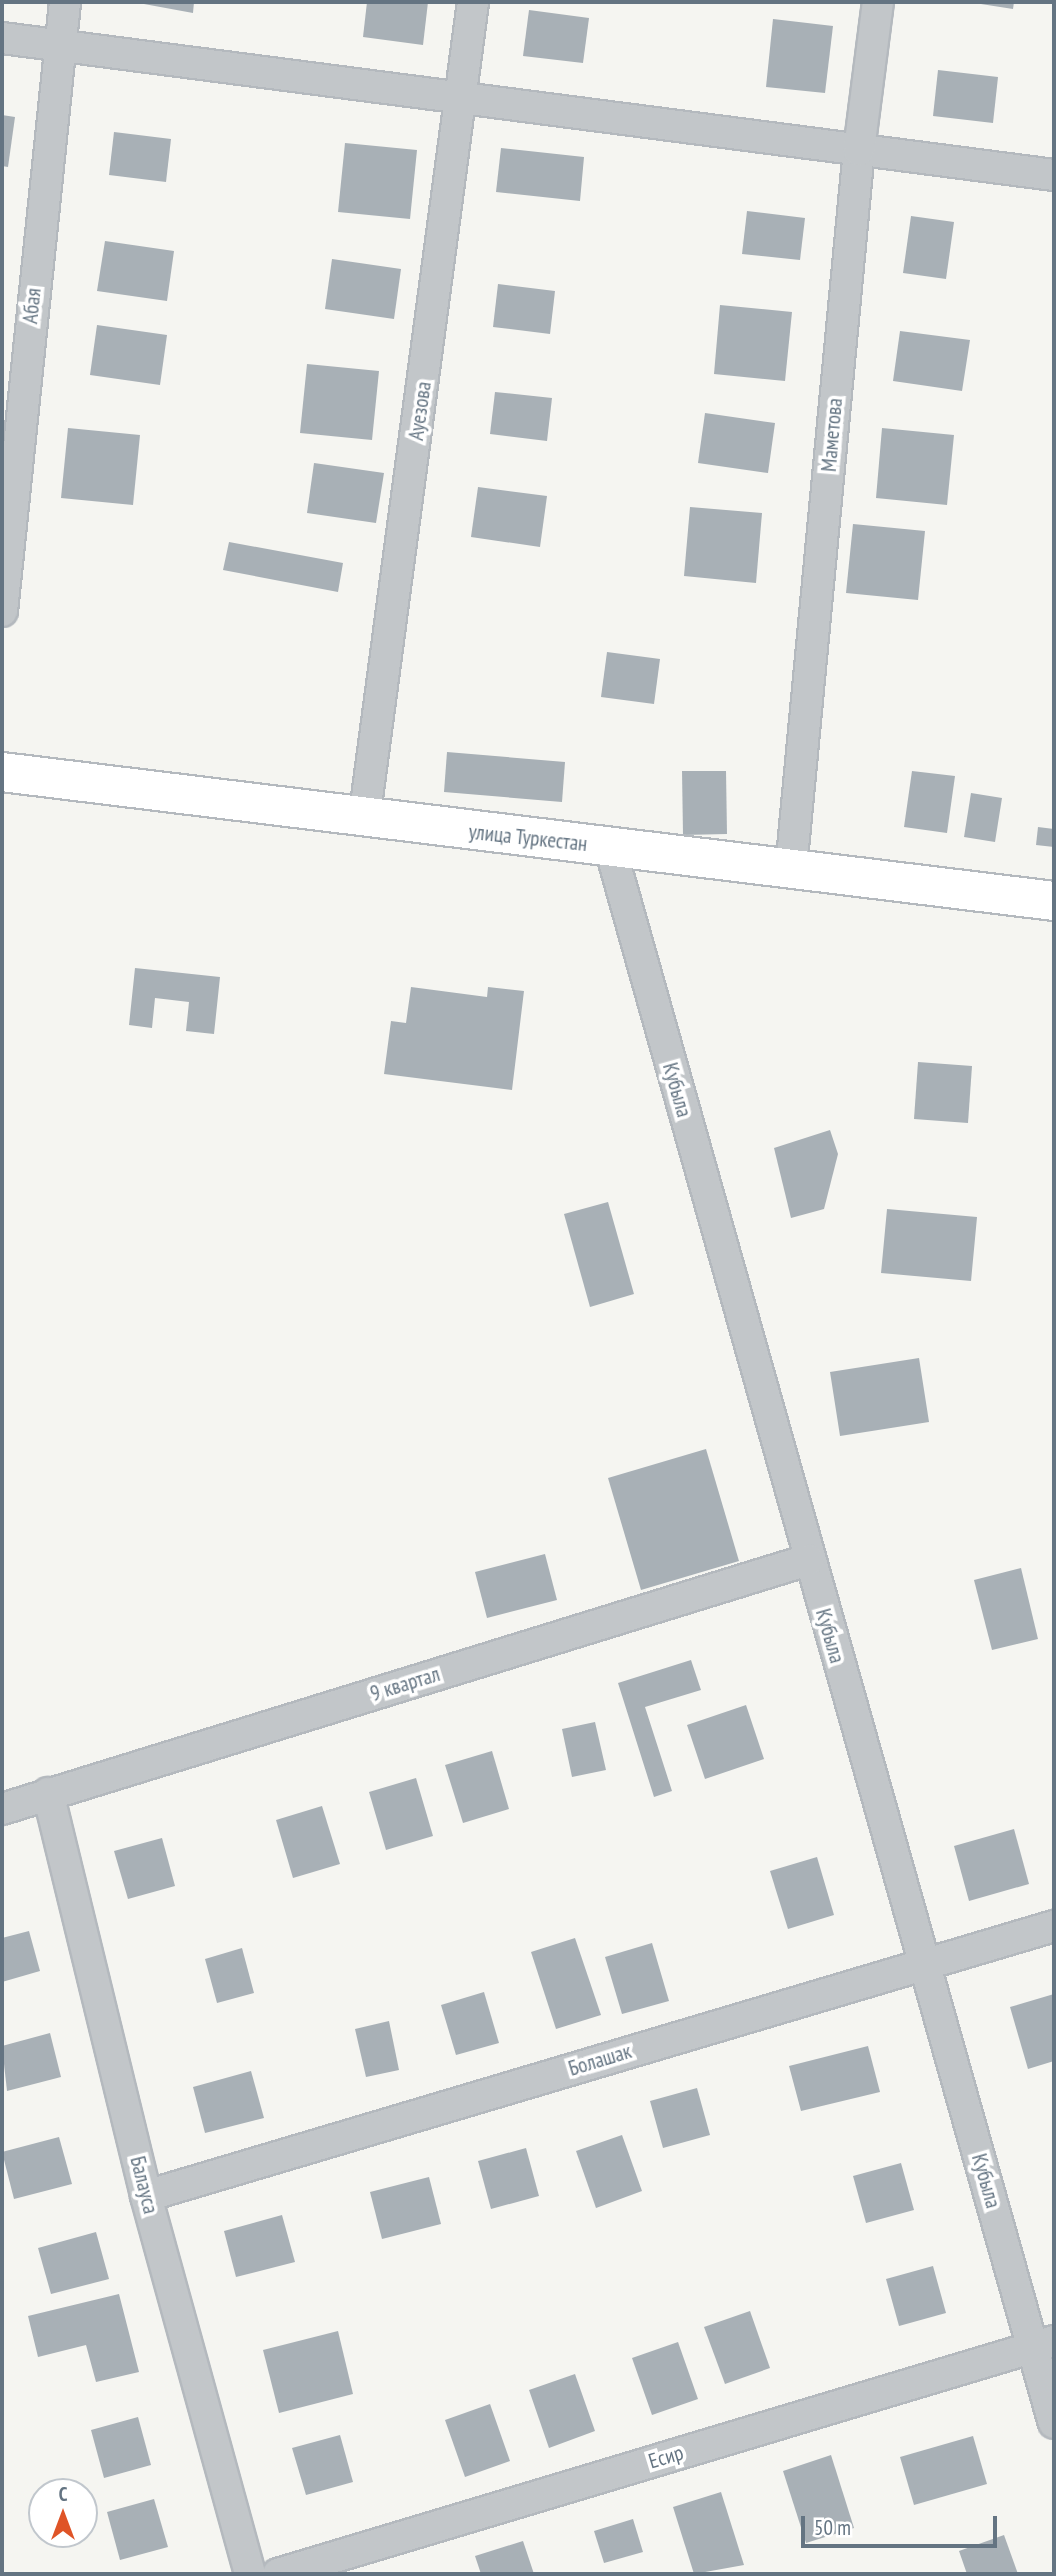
<!DOCTYPE html>
<meta charset="utf-8">
<style>
body{margin:0}
#map{position:relative;width:1056px;height:2576px;overflow:hidden;background:#f5f5f1;font-family:"PT Sans Narrow",sans-serif}
div>[style]{position:absolute}
[style*='--x']{left:calc(var(--x)*1px);top:calc(var(--y)*1px);width:calc(var(--w)*1px);rotate:calc(var(--a)*1deg)}
.building>*{inset:0;background:#a8b0b6}
.roads{filter:drop-shadow(2px 0 #b4b9be) drop-shadow(-2px 0 #b4b9be) drop-shadow(0 2px #b4b9be) drop-shadow(0 -2px #b4b9be)}
.street>*{height:30px;margin:-15px;padding:0 15px;transform-origin:15px;border-radius:15px;background:#c2c6c9}
.secondary>*{height:38px;margin:-19px;padding:0 19px;transform-origin:19px;border-radius:19px;background:#fff}
span{translate:-50% -50%;white-space:nowrap;text-align:center;line-height:1.15;-webkit-text-stroke:7px #fff;paint-order:stroke}
.street-label{font-size:21px;color:#647482}
.frame{position:absolute;inset:0;border:4px solid #647482;pointer-events:none}
.north{position:absolute;left:28px;top:2478px;width:70px;height:70px;box-sizing:border-box;background:#fff;border:2px solid #c1c7cd;border-radius:50%;rotate:0deg;font-size:19px;font-weight:700;line-height:28px;text-align:center;color:#647482}
.north::after{content:'';display:block;margin:auto;width:24px;height:32px;background:#df5427;clip-path:polygon(50% 0,100% 100%,50% 72%,0 100%)}
.scale{position:absolute;left:801px;top:2516px;width:196px;height:32px;box-sizing:border-box;border:4px solid #647482;border-top:0;padding-left:9px;font-size:21px;line-height:24px;white-space:nowrap;color:#647482;-webkit-text-stroke:5px #fff;paint-order:stroke}
</style>
<div id="map">
<div class="building">
<i style="clip-path:polygon(133px 2px,194px 2px,193px 13px)"></i>
<i style="clip-path:polygon(367px 2px,428px 2px,423px 45px,363px 37px)"></i>
<i style="clip-path:polygon(968px 2px,1014px 2px,1013px 9px)"></i>
<i style="clip-path:polygon(529px 10px,589px 18px,583px 63px,523px 56px)"></i>
<i style="clip-path:polygon(773px 19px,833px 26px,825px 93px,766px 87px)"></i>
<i style="clip-path:polygon(938px 70px,998px 77px,993px 123px,933px 116px)"></i>
<i style="clip-path:polygon(2px 115px,15px 117px,8px 167px,2px 166px)"></i>
<i style="clip-path:polygon(114px 132px,171px 139px,166px 182px,109px 175px)"></i>
<i style="clip-path:polygon(345px 143px,417px 150px,410px 219px,338px 212px)"></i>
<i style="clip-path:polygon(501px 148px,584px 157px,580px 201px,496px 192px)"></i>
<i style="clip-path:polygon(747px 211px,805px 218px,800px 260px,742px 254px)"></i>
<i style="clip-path:polygon(911px 216px,954px 222px,946px 279px,903px 273px)"></i>
<i style="clip-path:polygon(105px 241px,174px 251px,167px 301px,97px 291px)"></i>
<i style="clip-path:polygon(332px 259px,401px 269px,394px 319px,325px 309px)"></i>
<i style="clip-path:polygon(498px 284px,555px 291px,550px 334px,493px 327px)"></i>
<i style="clip-path:polygon(720px 305px,792px 312px,785px 381px,714px 374px)"></i>
<i style="clip-path:polygon(97px 325px,167px 335px,160px 385px,90px 375px)"></i>
<i style="clip-path:polygon(900px 331px,970px 340px,962px 391px,893px 381px)"></i>
<i style="clip-path:polygon(307px 364px,379px 371px,372px 440px,300px 433px)"></i>
<i style="clip-path:polygon(495px 392px,552px 398px,547px 441px,490px 434px)"></i>
<i style="clip-path:polygon(705px 413px,775px 423px,768px 473px,698px 463px)"></i>
<i style="clip-path:polygon(68px 428px,140px 435px,133px 505px,61px 498px)"></i>
<i style="clip-path:polygon(882px 428px,954px 435px,947px 505px,876px 498px)"></i>
<i style="clip-path:polygon(314px 463px,384px 473px,376px 523px,307px 513px)"></i>
<i style="clip-path:polygon(478px 487px,547px 496px,540px 547px,471px 537px)"></i>
<i style="clip-path:polygon(690px 507px,762px 513px,756px 583px,684px 576px)"></i>
<i style="clip-path:polygon(853px 524px,925px 531px,918px 600px,846px 593px)"></i>
<i style="clip-path:polygon(229px 542px,343px 563px,338px 592px,223px 570px)"></i>
<i style="clip-path:polygon(607px 652px,660px 659px,654px 704px,601px 697px)"></i>
<i style="clip-path:polygon(447px 752px,565px 762px,562px 802px,444px 792px)"></i>
<i style="clip-path:polygon(682px 771px,726px 771px,727px 834px,683px 835px)"></i>
<i style="clip-path:polygon(912px 771px,955px 776px,947px 833px,904px 827px)"></i>
<i style="clip-path:polygon(971px 793px,1002px 798px,995px 842px,964px 837px)"></i>
<i style="clip-path:polygon(1038px 827px,1054px 829px,1054px 847px,1036px 845px)"></i>
<i style="clip-path:polygon(135px 968px,220px 977px,214px 1034px,186px 1031px,189px 1002px,155px 998px,152px 1028px,129px 1025px)"></i>
<i style="clip-path:polygon(411px 987px,487px 997px,488px 987px,524px 991px,512px 1090px,384px 1074px,391px 1021px,406px 1023px)"></i>
<i style="clip-path:polygon(918px 1062px,972px 1066px,968px 1123px,914px 1119px)"></i>
<i style="clip-path:polygon(830px 1130px,838px 1154px,824px 1209px,791px 1218px,774px 1148px)"></i>
<i style="clip-path:polygon(608px 1202px,634px 1294px,590px 1307px,564px 1214px)"></i>
<i style="clip-path:polygon(887px 1209px,977px 1217px,971px 1281px,881px 1273px)"></i>
<i style="clip-path:polygon(919px 1358px,929px 1422px,840px 1436px,830px 1372px)"></i>
<i style="clip-path:polygon(706px 1449px,739px 1561px,641px 1590px,608px 1478px)"></i>
<i style="clip-path:polygon(545px 1554px,557px 1600px,487px 1618px,475px 1572px)"></i>
<i style="clip-path:polygon(1021px 1568px,1038px 1639px,992px 1650px,974px 1580px)"></i>
<i style="clip-path:polygon(691px 1660px,701px 1690px,645px 1707px,672px 1791px,654px 1797px,618px 1683px)"></i>
<i style="clip-path:polygon(746px 1705px,764px 1759px,705px 1779px,687px 1725px)"></i>
<i style="clip-path:polygon(595px 1722px,606px 1770px,572px 1777px,562px 1729px)"></i>
<i style="clip-path:polygon(492px 1751px,509px 1809px,463px 1823px,445px 1765px)"></i>
<i style="clip-path:polygon(416px 1778px,433px 1836px,386px 1850px,369px 1792px)"></i>
<i style="clip-path:polygon(322px 1806px,340px 1864px,293px 1878px,276px 1820px)"></i>
<i style="clip-path:polygon(1014px 1829px,1029px 1884px,969px 1901px,954px 1846px)"></i>
<i style="clip-path:polygon(162px 1838px,175px 1886px,128px 1899px,114px 1851px)"></i>
<i style="clip-path:polygon(817px 1857px,834px 1915px,788px 1929px,770px 1871px)"></i>
<i style="clip-path:polygon(29px 1931px,40px 1971px,2px 1982px,2px 1938px)"></i>
<i style="clip-path:polygon(575px 1938px,601px 2015px,556px 2029px,531px 1952px)"></i>
<i style="clip-path:polygon(652px 1943px,669px 2001px,622px 2014px,605px 1957px)"></i>
<i style="clip-path:polygon(242px 1948px,254px 1993px,217px 2003px,205px 1959px)"></i>
<i style="clip-path:polygon(484px 1992px,499px 2043px,456px 2055px,441px 2005px)"></i>
<i style="clip-path:polygon(1054px 1994px,1054px 2061px,1028px 2069px,1010px 2007px)"></i>
<i style="clip-path:polygon(389px 2021px,399px 2070px,366px 2077px,355px 2029px)"></i>
<i style="clip-path:polygon(50px 2033px,61px 2077px,7px 2091px,2px 2046px)"></i>
<i style="clip-path:polygon(868px 2046px,880px 2092px,801px 2111px,789px 2066px)"></i>
<i style="clip-path:polygon(251px 2071px,264px 2118px,205px 2133px,193px 2087px)"></i>
<i style="clip-path:polygon(697px 2088px,710px 2135px,663px 2148px,650px 2101px)"></i>
<i style="clip-path:polygon(622px 2135px,642px 2191px,596px 2208px,576px 2151px)"></i>
<i style="clip-path:polygon(59px 2137px,72px 2184px,14px 2199px,2px 2152px)"></i>
<i style="clip-path:polygon(526px 2148px,539px 2196px,491px 2209px,478px 2161px)"></i>
<i style="clip-path:polygon(901px 2163px,914px 2210px,866px 2223px,853px 2176px)"></i>
<i style="clip-path:polygon(429px 2177px,441px 2224px,382px 2239px,370px 2192px)"></i>
<i style="clip-path:polygon(282px 2215px,295px 2262px,236px 2277px,224px 2231px)"></i>
<i style="clip-path:polygon(96px 2232px,109px 2279px,51px 2294px,38px 2248px)"></i>
<i style="clip-path:polygon(933px 2266px,946px 2313px,899px 2326px,886px 2279px)"></i>
<i style="clip-path:polygon(119px 2294px,139px 2372px,96px 2382px,86px 2345px,38px 2357px,28px 2316px)"></i>
<i style="clip-path:polygon(750px 2311px,770px 2368px,725px 2384px,704px 2327px)"></i>
<i style="clip-path:polygon(338px 2331px,353px 2394px,279px 2413px,263px 2350px)"></i>
<i style="clip-path:polygon(678px 2342px,698px 2399px,652px 2415px,632px 2358px)"></i>
<i style="clip-path:polygon(575px 2374px,595px 2431px,549px 2448px,529px 2390px)"></i>
<i style="clip-path:polygon(490px 2404px,510px 2461px,465px 2477px,445px 2420px)"></i>
<i style="clip-path:polygon(138px 2417px,151px 2465px,104px 2478px,91px 2430px)"></i>
<i style="clip-path:polygon(340px 2435px,353px 2482px,306px 2495px,292px 2448px)"></i>
<i style="clip-path:polygon(973px 2436px,987px 2484px,914px 2505px,900px 2457px)"></i>
<i style="clip-path:polygon(831px 2455px,854px 2528px,806px 2543px,783px 2471px)"></i>
<i style="clip-path:polygon(721px 2492px,744px 2565px,694px 2574px,673px 2507px)"></i>
<i style="clip-path:polygon(154px 2499px,168px 2547px,120px 2560px,107px 2512px)"></i>
<i style="clip-path:polygon(633px 2519px,643px 2552px,604px 2563px,594px 2531px)"></i>
<i style="clip-path:polygon(1004px 2535px,1018px 2574px,967px 2574px,959px 2551px)"></i>
<i style="clip-path:polygon(523px 2541px,534px 2574px,481px 2574px,475px 2556px)"></i>
</div>
<div class="roads">
<div class="street">
<i style="--x:2;--y:38;--w:1061;--a:7.42"></i>
<i style="--x:2;--y:611;--w:612;--a:-84.09"></i>
<i style="--x:364;--y:820;--w:825;--a:-82.41"></i>
<i style="--x:610;--y:847;--w:1637;--a:74.27"></i>
<i style="--x:791;--y:869;--w:722;--a:-84.6"></i>
<i style="--x:859;--y:150;--w:149;--a:-82.7"></i>
<i style="--x:48;--y:1793;--w:415;--a:76.3"></i>
<i style="--x:146;--y:2196;--w:392;--a:74.6"></i>
<i style="--x:2;--y:1809;--w:844;--a:-17.17"></i>
<i style="--x:146;--y:2196;--w:947;--a:-16.56"></i>
<i style="--x:278;--y:2574;--w:810;--a:-16.71"></i>
</div>
<div class="secondary">
<i style="--x:2;--y:772;--w:1060;--a:6.99"></i>
</div>
</div>
<div class="street-label">
<span style="left:32px;top:306px;rotate:-84deg">Абая</span>
<span style="left:420px;top:411px;rotate:-82deg">Ауезова</span>
<span style="left:832px;top:435px;rotate:-85deg">Маметова</span>
<span style="left:528px;top:838px;rotate:6deg">улица Туркестан</span>
<span style="left:677px;top:1090px;rotate:74deg">Кубыла</span>
<span style="left:830px;top:1636px;rotate:74deg">Кубыла</span>
<span style="left:405px;top:1684px;rotate:-17deg">9 квартал</span>
<span style="left:600px;top:2060px;rotate:-17deg">Болашак</span>
<span style="left:986px;top:2181px;rotate:74deg">Кубыла</span>
<span style="left:144px;top:2185px;rotate:76deg">Балауса</span>
<span style="left:666px;top:2457px;rotate:-17deg">Есир</span>
</div>
<div class="frame"></div>
<div class="north">С</div>
<div class="scale">50 m</div>
</div>
